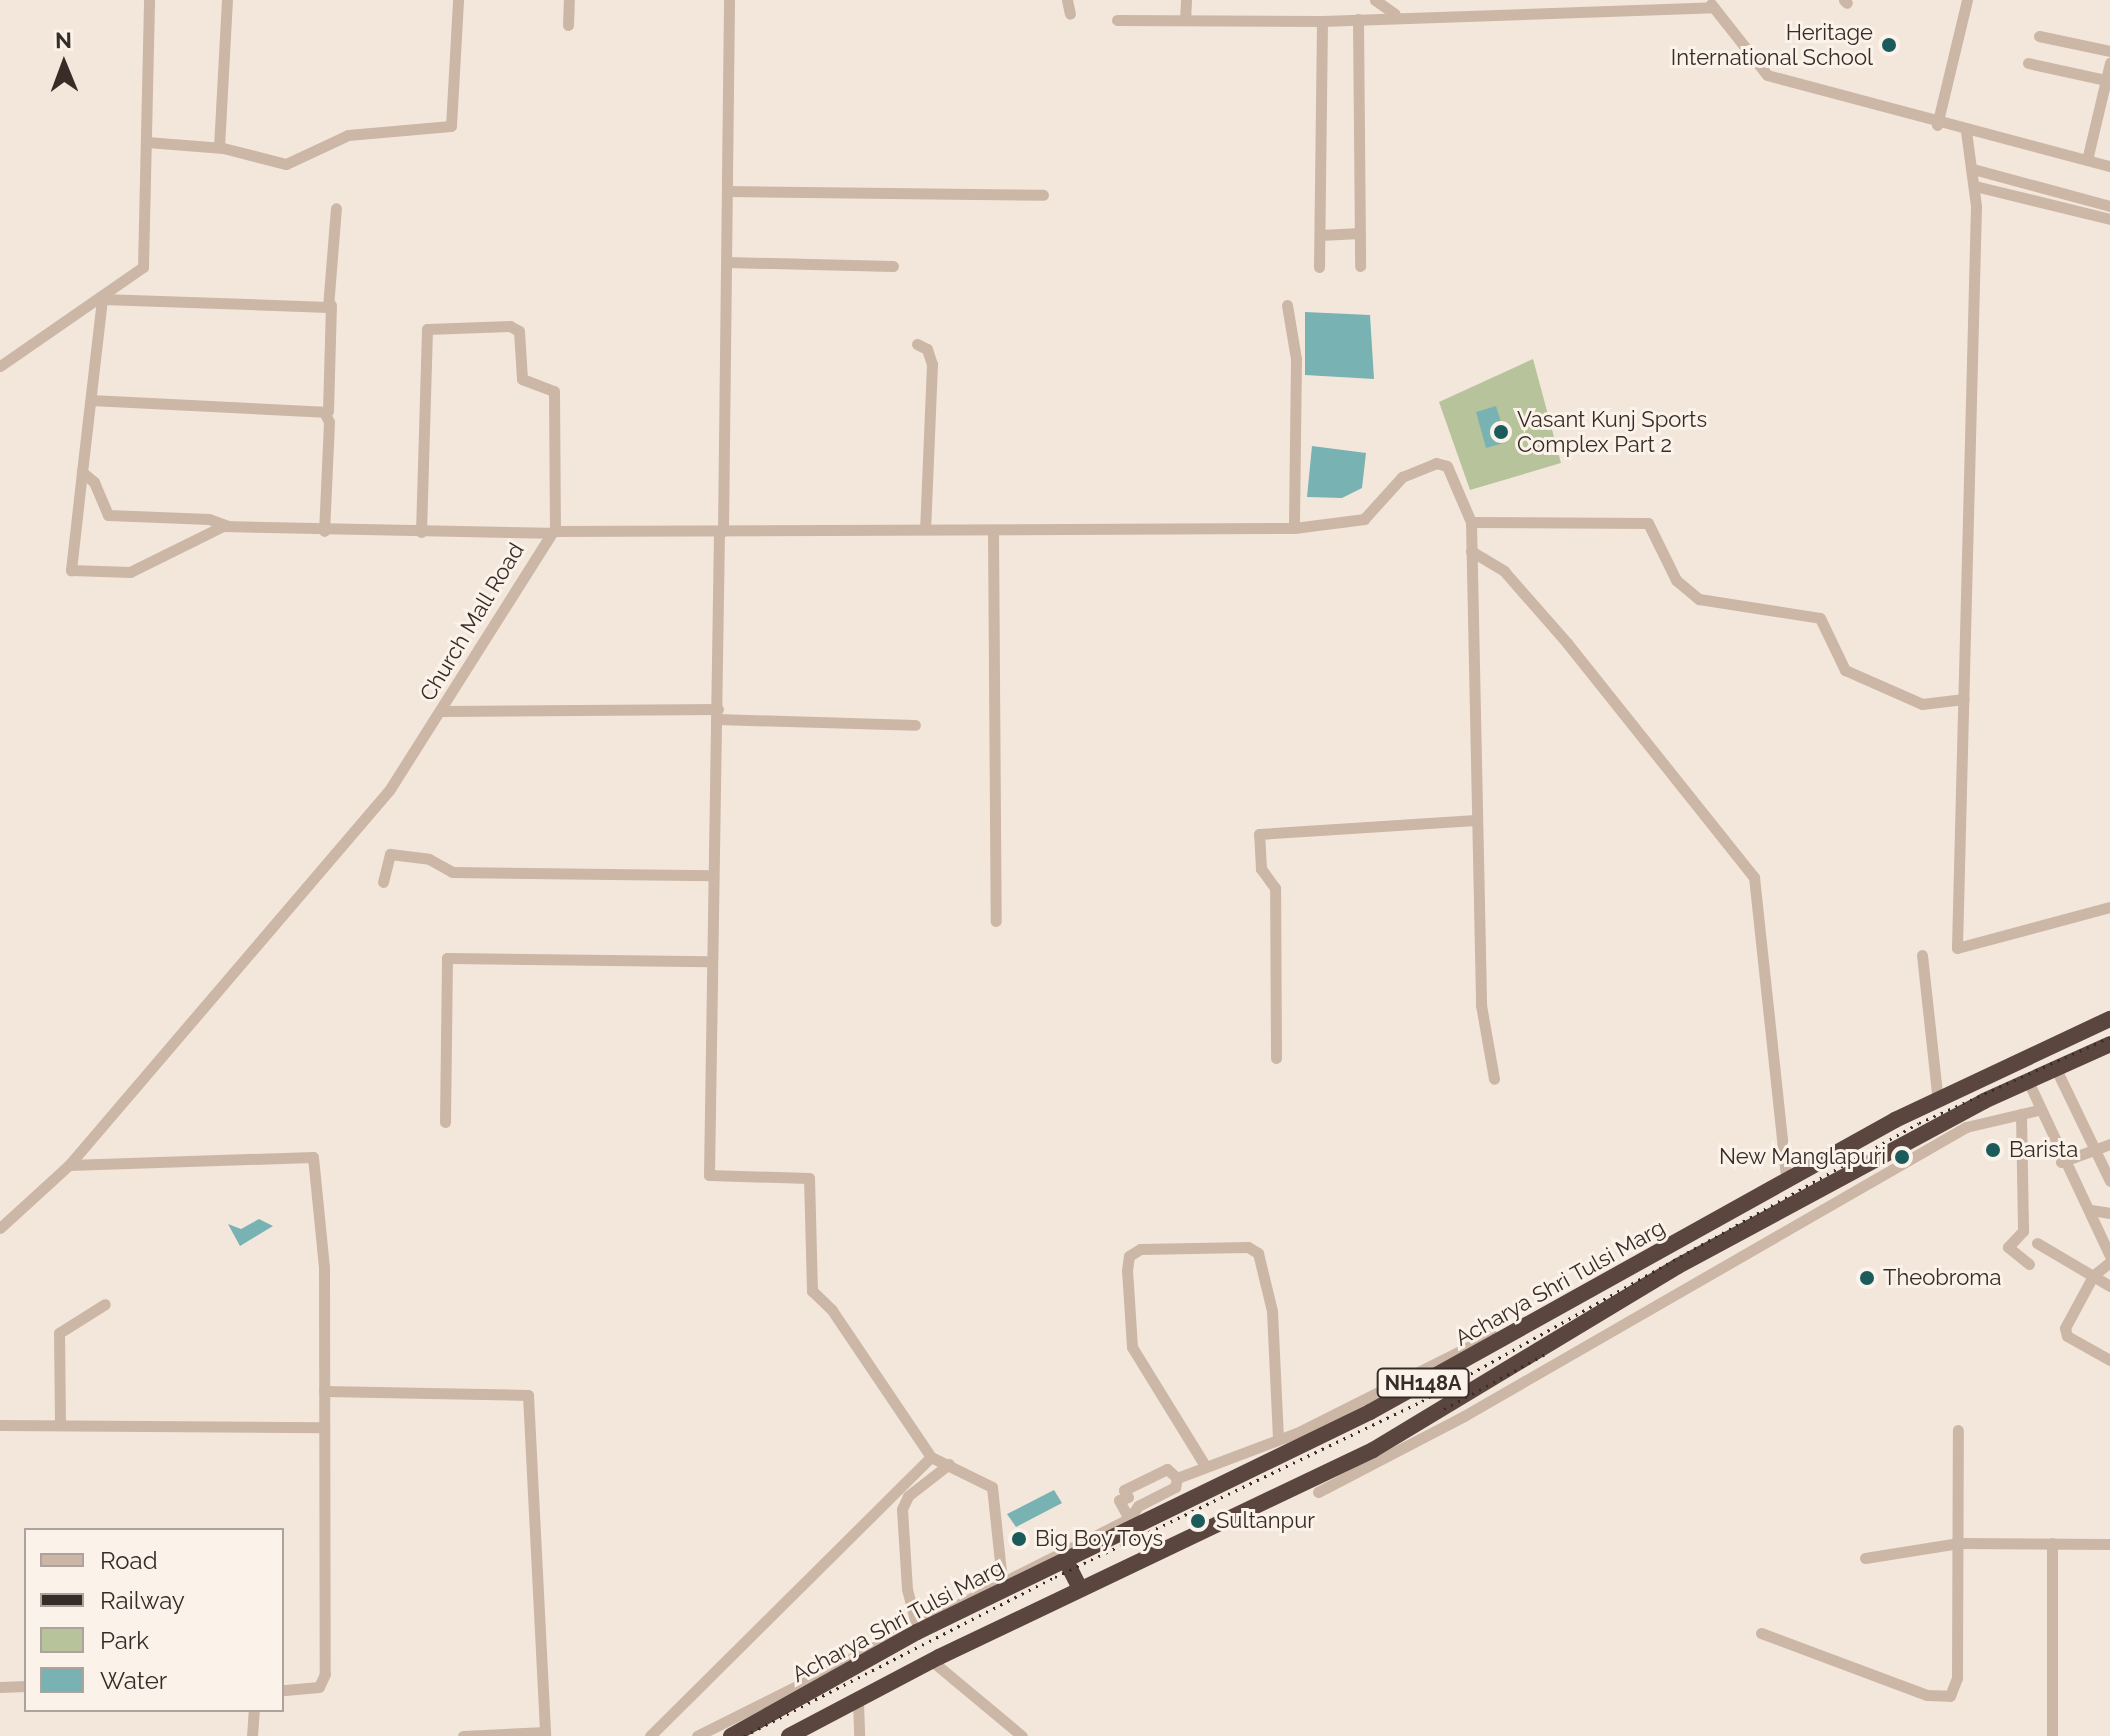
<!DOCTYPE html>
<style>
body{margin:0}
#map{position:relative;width:2110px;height:1736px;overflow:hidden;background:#f3e7dc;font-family:Raleway,sans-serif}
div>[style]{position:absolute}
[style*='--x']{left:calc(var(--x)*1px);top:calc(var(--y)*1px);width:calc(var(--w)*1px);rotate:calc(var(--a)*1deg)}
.green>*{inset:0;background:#b7c49b}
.water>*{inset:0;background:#79b2b2}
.minor>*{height:11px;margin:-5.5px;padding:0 5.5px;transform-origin:5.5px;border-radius:5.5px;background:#ccb7a7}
.highway>*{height:16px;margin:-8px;padding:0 8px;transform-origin:8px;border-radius:8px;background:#5a463f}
.rail>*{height:3px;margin-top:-1.5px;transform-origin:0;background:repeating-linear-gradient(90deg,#382c28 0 2px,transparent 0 8px)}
.dots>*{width:22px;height:22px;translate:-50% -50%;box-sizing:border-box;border:4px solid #fbf2e9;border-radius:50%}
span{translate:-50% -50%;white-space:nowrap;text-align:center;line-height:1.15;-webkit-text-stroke:6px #fbf2e9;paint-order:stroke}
.shield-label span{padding:2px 6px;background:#fbf2e9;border:2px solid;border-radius:6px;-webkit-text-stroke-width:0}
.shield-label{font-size:20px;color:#382c28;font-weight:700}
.poi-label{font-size:22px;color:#382c28}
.right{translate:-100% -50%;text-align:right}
.left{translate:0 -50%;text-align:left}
.street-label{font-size:22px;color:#382c28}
.legend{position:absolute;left:24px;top:1528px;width:260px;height:184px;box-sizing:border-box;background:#fbf2e9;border:2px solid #ada39c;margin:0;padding:10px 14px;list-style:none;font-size:24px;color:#382c28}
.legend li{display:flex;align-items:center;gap:16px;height:40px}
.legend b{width:40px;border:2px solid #ada39c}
.north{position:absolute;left:24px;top:24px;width:80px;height:80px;-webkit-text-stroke:6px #fbf2e9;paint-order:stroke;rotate:359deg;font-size:22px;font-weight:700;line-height:32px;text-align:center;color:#382c28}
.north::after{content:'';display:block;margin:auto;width:28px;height:36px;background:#382c28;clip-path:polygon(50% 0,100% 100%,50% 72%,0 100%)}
</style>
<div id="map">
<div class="green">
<i style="clip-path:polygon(1533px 359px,1561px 463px,1470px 490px,1439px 402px)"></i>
</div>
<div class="water">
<i style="clip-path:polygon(1305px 312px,1370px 315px,1374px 379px,1305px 375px)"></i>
<i style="clip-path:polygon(1496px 406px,1507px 442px,1486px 448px,1476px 412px)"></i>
<i style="clip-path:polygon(1312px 446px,1366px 453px,1362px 488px,1342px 498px,1307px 497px)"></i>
<i style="clip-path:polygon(259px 1219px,273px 1226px,240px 1246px,228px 1224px,241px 1229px)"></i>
<i style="clip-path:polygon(1054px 1490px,1062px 1503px,1016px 1527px,1007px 1514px)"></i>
</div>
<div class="minor">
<i style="--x:1067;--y:0;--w:14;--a:78"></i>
<i style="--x:1375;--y:0;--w:24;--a:35"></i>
<i style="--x:1844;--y:0;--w:4;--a:45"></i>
<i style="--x:1711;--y:4;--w:90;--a:51.7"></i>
<i style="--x:1767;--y:75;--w:355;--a:14.9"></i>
<i style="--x:1358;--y:19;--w:247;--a:89.5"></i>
<i style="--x:1117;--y:20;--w:205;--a:0.3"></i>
<i style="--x:1322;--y:21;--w:392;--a:-2"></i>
<i style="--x:1185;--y:20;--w:20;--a:-87"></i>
<i style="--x:568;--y:25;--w:25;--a:-88"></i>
<i style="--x:2039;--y:36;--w:73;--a:11.9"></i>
<i style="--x:2028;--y:63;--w:80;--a:12.3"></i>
<i style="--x:1937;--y:125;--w:129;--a:-76.5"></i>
<i style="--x:1966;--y:131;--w:76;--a:82.4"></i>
<i style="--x:1976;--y:206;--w:742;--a:91.47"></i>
<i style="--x:1957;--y:948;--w:158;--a:-15"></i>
<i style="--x:147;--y:142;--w:76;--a:4.5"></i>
<i style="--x:223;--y:148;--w:65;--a:14.3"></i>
<i style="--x:286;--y:164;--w:68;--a:-25.1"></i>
<i style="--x:348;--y:135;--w:103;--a:-5"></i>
<i style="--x:451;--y:126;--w:126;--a:-86.8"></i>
<i style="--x:219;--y:147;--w:147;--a:-86.9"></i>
<i style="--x:2087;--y:160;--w:100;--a:-76.7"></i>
<i style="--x:1973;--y:169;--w:142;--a:15.1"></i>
<i style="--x:1975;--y:186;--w:139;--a:13.7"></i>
<i style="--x:728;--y:191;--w:315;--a:0.7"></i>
<i style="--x:1320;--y:235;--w:40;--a:-2.9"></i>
<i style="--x:727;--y:262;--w:166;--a:1.4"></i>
<i style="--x:1319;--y:267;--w:246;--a:-89.3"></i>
<i style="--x:1287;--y:305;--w:55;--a:80.5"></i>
<i style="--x:1296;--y:359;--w:169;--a:90.7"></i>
<i style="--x:917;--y:344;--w:11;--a:27"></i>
<i style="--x:927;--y:349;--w:16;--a:72"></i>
<i style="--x:932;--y:364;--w:164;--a:92.4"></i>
<i style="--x:0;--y:366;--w:174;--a:-34.7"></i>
<i style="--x:143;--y:267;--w:267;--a:-88.7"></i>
<i style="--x:91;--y:400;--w:233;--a:2.9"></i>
<i style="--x:324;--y:412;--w:11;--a:63"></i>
<i style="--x:329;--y:422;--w:109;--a:92.6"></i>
<i style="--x:328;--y:411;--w:106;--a:-88.4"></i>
<i style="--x:82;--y:472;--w:99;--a:96.4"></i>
<i style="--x:71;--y:570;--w:59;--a:1.9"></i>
<i style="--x:130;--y:572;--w:104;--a:-26.3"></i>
<i style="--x:223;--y:526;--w:326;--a:1.2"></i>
<i style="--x:1471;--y:522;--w:177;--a:0.3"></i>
<i style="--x:1648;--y:523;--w:64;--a:63.8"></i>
<i style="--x:1676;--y:580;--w:30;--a:40"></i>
<i style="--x:1699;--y:599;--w:122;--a:8.9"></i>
<i style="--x:1820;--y:618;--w:58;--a:64.3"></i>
<i style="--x:1845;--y:670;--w:84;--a:23.8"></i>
<i style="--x:1922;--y:704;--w:42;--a:-6.8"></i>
<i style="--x:228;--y:526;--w:20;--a:-160"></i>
<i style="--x:209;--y:519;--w:101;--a:-177.7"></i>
<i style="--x:108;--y:515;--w:36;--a:-113"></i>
<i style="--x:94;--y:482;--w:16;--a:-140"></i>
<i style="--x:82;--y:472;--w:174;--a:-83.4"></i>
<i style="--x:102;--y:299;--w:226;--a:2"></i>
<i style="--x:328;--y:307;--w:99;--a:-85.4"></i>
<i style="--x:723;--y:531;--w:531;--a:-89.35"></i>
<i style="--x:421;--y:532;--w:203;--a:-88.3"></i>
<i style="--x:427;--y:329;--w:83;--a:-2.1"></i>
<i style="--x:510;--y:326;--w:10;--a:29"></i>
<i style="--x:519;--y:331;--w:48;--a:86.4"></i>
<i style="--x:522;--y:379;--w:34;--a:21"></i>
<i style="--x:554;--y:391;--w:140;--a:89.6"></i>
<i style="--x:993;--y:532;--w:389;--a:89.6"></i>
<i style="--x:1471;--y:551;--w:39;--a:31"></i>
<i style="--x:1504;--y:571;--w:96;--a:48.8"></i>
<i style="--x:1567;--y:643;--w:300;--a:51.4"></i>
<i style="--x:1754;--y:877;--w:300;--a:83.9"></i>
<i style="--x:443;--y:711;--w:275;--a:-0.4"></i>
<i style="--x:717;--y:719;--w:198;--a:1.7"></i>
<i style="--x:383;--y:882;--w:29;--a:-76"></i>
<i style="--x:390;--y:854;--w:39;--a:7"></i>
<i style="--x:429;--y:859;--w:26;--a:29"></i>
<i style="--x:452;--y:872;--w:260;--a:0.7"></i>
<i style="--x:1922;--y:955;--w:139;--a:83.8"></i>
<i style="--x:1276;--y:1058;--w:170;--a:-90.3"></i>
<i style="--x:1275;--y:888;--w:24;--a:-126"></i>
<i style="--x:1261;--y:869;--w:35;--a:-93"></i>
<i style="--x:1259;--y:834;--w:217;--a:-3.7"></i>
<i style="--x:2056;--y:1069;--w:124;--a:64.3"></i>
<i style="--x:2028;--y:1081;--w:193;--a:64.9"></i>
<i style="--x:2021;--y:1114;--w:117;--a:89"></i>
<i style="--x:2023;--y:1231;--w:22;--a:133"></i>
<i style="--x:2008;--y:1247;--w:27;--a:39"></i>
<i style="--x:445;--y:1122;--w:164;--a:-89.3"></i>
<i style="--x:447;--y:958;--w:262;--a:0.7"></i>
<i style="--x:2061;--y:1162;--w:52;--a:-20.2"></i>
<i style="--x:69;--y:1165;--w:244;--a:-1.9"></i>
<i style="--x:313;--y:1157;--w:111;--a:84.3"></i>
<i style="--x:324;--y:1267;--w:407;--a:89.9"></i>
<i style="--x:325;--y:1674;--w:14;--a:115"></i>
<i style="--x:319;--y:1687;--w:37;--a:175"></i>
<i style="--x:2091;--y:1210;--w:19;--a:9"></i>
<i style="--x:0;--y:1228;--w:93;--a:-42.4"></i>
<i style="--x:69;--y:1165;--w:494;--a:-49.5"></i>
<i style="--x:390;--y:789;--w:305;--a:-57.7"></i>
<i style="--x:553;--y:531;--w:741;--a:-0.23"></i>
<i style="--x:1294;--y:528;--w:71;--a:-7.3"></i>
<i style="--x:1364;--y:519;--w:57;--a:-47.9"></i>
<i style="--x:1402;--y:477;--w:37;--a:-22"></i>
<i style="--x:1436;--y:463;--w:11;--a:15"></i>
<i style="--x:1447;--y:466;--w:61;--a:66.8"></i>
<i style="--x:1471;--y:522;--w:483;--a:88.8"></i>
<i style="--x:1481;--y:1005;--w:75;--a:80"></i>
<i style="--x:2037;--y:1243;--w:85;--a:30.5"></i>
<i style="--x:2110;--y:1262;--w:22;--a:141"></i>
<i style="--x:2093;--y:1276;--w:59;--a:118.3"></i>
<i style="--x:2065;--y:1328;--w:8;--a:76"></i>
<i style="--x:2067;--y:1336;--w:49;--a:29.2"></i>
<i style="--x:324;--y:1391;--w:204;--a:1.1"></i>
<i style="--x:528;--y:1395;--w:341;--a:87.1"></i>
<i style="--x:0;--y:1425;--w:324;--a:0.4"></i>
<i style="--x:60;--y:1425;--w:92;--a:-90.6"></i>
<i style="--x:59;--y:1333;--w:54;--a:-32.2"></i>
<i style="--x:931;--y:1457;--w:68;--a:26.2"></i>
<i style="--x:992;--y:1487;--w:94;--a:83.9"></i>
<i style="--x:1204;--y:1464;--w:137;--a:-121.6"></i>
<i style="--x:1132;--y:1347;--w:77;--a:-93.7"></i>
<i style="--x:1127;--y:1270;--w:14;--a:-82"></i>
<i style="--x:1129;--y:1256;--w:13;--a:-32"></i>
<i style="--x:1140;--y:1249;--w:108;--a:-1.1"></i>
<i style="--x:1248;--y:1247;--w:12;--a:31"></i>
<i style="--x:1258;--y:1253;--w:60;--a:76.4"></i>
<i style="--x:1272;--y:1311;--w:128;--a:87.3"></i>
<i style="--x:1318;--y:1492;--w:165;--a:-27.5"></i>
<i style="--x:1464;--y:1416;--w:579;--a:-29.93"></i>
<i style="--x:1966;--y:1127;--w:74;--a:-13.3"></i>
<i style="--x:1129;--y:1519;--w:16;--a:-55"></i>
<i style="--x:1138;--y:1506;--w:42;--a:-27.2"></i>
<i style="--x:1175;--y:1487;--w:9;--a:-77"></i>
<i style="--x:2052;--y:1543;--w:193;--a:90"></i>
<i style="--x:1865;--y:1558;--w:95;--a:-9.1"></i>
<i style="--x:1959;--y:1543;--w:151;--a:0.4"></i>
<i style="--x:917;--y:1628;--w:40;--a:-104.4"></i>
<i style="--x:907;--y:1589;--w:80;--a:-93.6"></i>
<i style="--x:902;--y:1509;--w:14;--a:-65"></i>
<i style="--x:908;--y:1496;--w:52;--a:-38"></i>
<i style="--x:1761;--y:1633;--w:177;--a:20.5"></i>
<i style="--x:1927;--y:1695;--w:23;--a:2"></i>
<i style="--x:1950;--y:1696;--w:19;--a:-69"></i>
<i style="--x:1957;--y:1678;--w:248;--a:-89.8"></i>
<i style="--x:932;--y:1661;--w:117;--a:39.8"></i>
<i style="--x:0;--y:1687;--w:26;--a:-2"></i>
<i style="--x:858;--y:1702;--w:34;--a:88"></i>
<i style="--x:252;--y:1736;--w:26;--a:-86"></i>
<i style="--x:463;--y:1736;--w:82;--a:-2.8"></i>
<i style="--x:650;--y:1736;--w:396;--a:-44.8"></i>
<i style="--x:931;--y:1457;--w:177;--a:-124"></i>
<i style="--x:832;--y:1310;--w:28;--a:-136"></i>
<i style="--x:812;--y:1291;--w:113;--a:-91.5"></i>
<i style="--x:809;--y:1178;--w:100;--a:-178.3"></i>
<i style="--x:709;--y:1175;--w:641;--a:-89.11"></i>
<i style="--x:697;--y:1736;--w:483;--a:-26.7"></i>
<i style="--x:1129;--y:1519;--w:21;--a:-118"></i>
<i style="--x:1119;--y:1500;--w:9;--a:-18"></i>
<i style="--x:1128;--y:1497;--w:8;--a:-120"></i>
<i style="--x:1124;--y:1490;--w:48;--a:-26"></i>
<i style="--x:1167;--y:1469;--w:13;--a:42"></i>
<i style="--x:1177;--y:1478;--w:128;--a:-20.6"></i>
<i style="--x:1297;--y:1433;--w:218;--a:-26.7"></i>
</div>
<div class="highway">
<i style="--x:1066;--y:1561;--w:30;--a:63"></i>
<i style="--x:731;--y:1736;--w:213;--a:-29.2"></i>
<i style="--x:917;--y:1632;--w:504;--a:-25.9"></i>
<i style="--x:1370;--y:1412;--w:601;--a:-29.08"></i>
<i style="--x:1895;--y:1120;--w:238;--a:-25.2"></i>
<i style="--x:789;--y:1736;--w:170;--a:-27.8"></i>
<i style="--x:939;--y:1657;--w:481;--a:-25.5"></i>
<i style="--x:1373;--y:1450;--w:356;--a:-31.1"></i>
<i style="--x:1678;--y:1266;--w:348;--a:-28.3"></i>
<i style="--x:1984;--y:1101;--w:138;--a:-24.3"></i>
</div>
<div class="rail">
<i style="--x:1444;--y:1409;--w:117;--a:-28.5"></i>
<i style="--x:744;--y:1736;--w:349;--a:-27.1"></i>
<i style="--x:1055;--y:1577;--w:407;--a:-25.6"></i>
<i style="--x:1422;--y:1401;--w:569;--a:-29.22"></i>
<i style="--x:1919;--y:1123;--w:209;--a:-24.2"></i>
</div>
<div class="dots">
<i style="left:1889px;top:45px;background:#1b5b5c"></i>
<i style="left:1501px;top:432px;background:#1b5b5c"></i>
<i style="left:1993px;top:1150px;background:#1b5b5c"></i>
<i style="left:1902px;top:1157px;background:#1b5b5c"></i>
<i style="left:1867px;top:1278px;background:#1b5b5c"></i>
<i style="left:1198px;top:1521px;background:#1b5b5c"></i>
<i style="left:1019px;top:1539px;background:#1b5b5c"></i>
</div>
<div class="shield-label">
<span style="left:1423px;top:1383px">NH148A</span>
</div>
<div class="poi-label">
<span class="right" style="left:1873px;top:45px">Heritage<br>International School</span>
<span class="left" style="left:1517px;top:432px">Vasant Kunj Sports<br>Complex Part 2</span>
<span class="left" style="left:2009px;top:1150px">Barista</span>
<span class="right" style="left:1886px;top:1157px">New Manglapuri</span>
<span class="left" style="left:1883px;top:1278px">Theobroma</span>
<span class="left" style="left:1216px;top:1521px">Sultanpur</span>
<span class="left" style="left:1035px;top:1539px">Big Boy Toys</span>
</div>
<div class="street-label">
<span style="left:472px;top:622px;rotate:-59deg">Church Mall Road</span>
<span style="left:1560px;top:1283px;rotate:-29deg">Acharya Shri Tulsi Marg</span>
<span style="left:898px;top:1621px;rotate:-28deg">Acharya Shri Tulsi Marg</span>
</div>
<ul class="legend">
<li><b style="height:10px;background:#ccb7a7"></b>Road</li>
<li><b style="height:10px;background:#382c28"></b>Railway</li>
<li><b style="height:22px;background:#b7c49b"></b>Park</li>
<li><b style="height:22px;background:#79b2b2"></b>Water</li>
</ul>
<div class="north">N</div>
</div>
